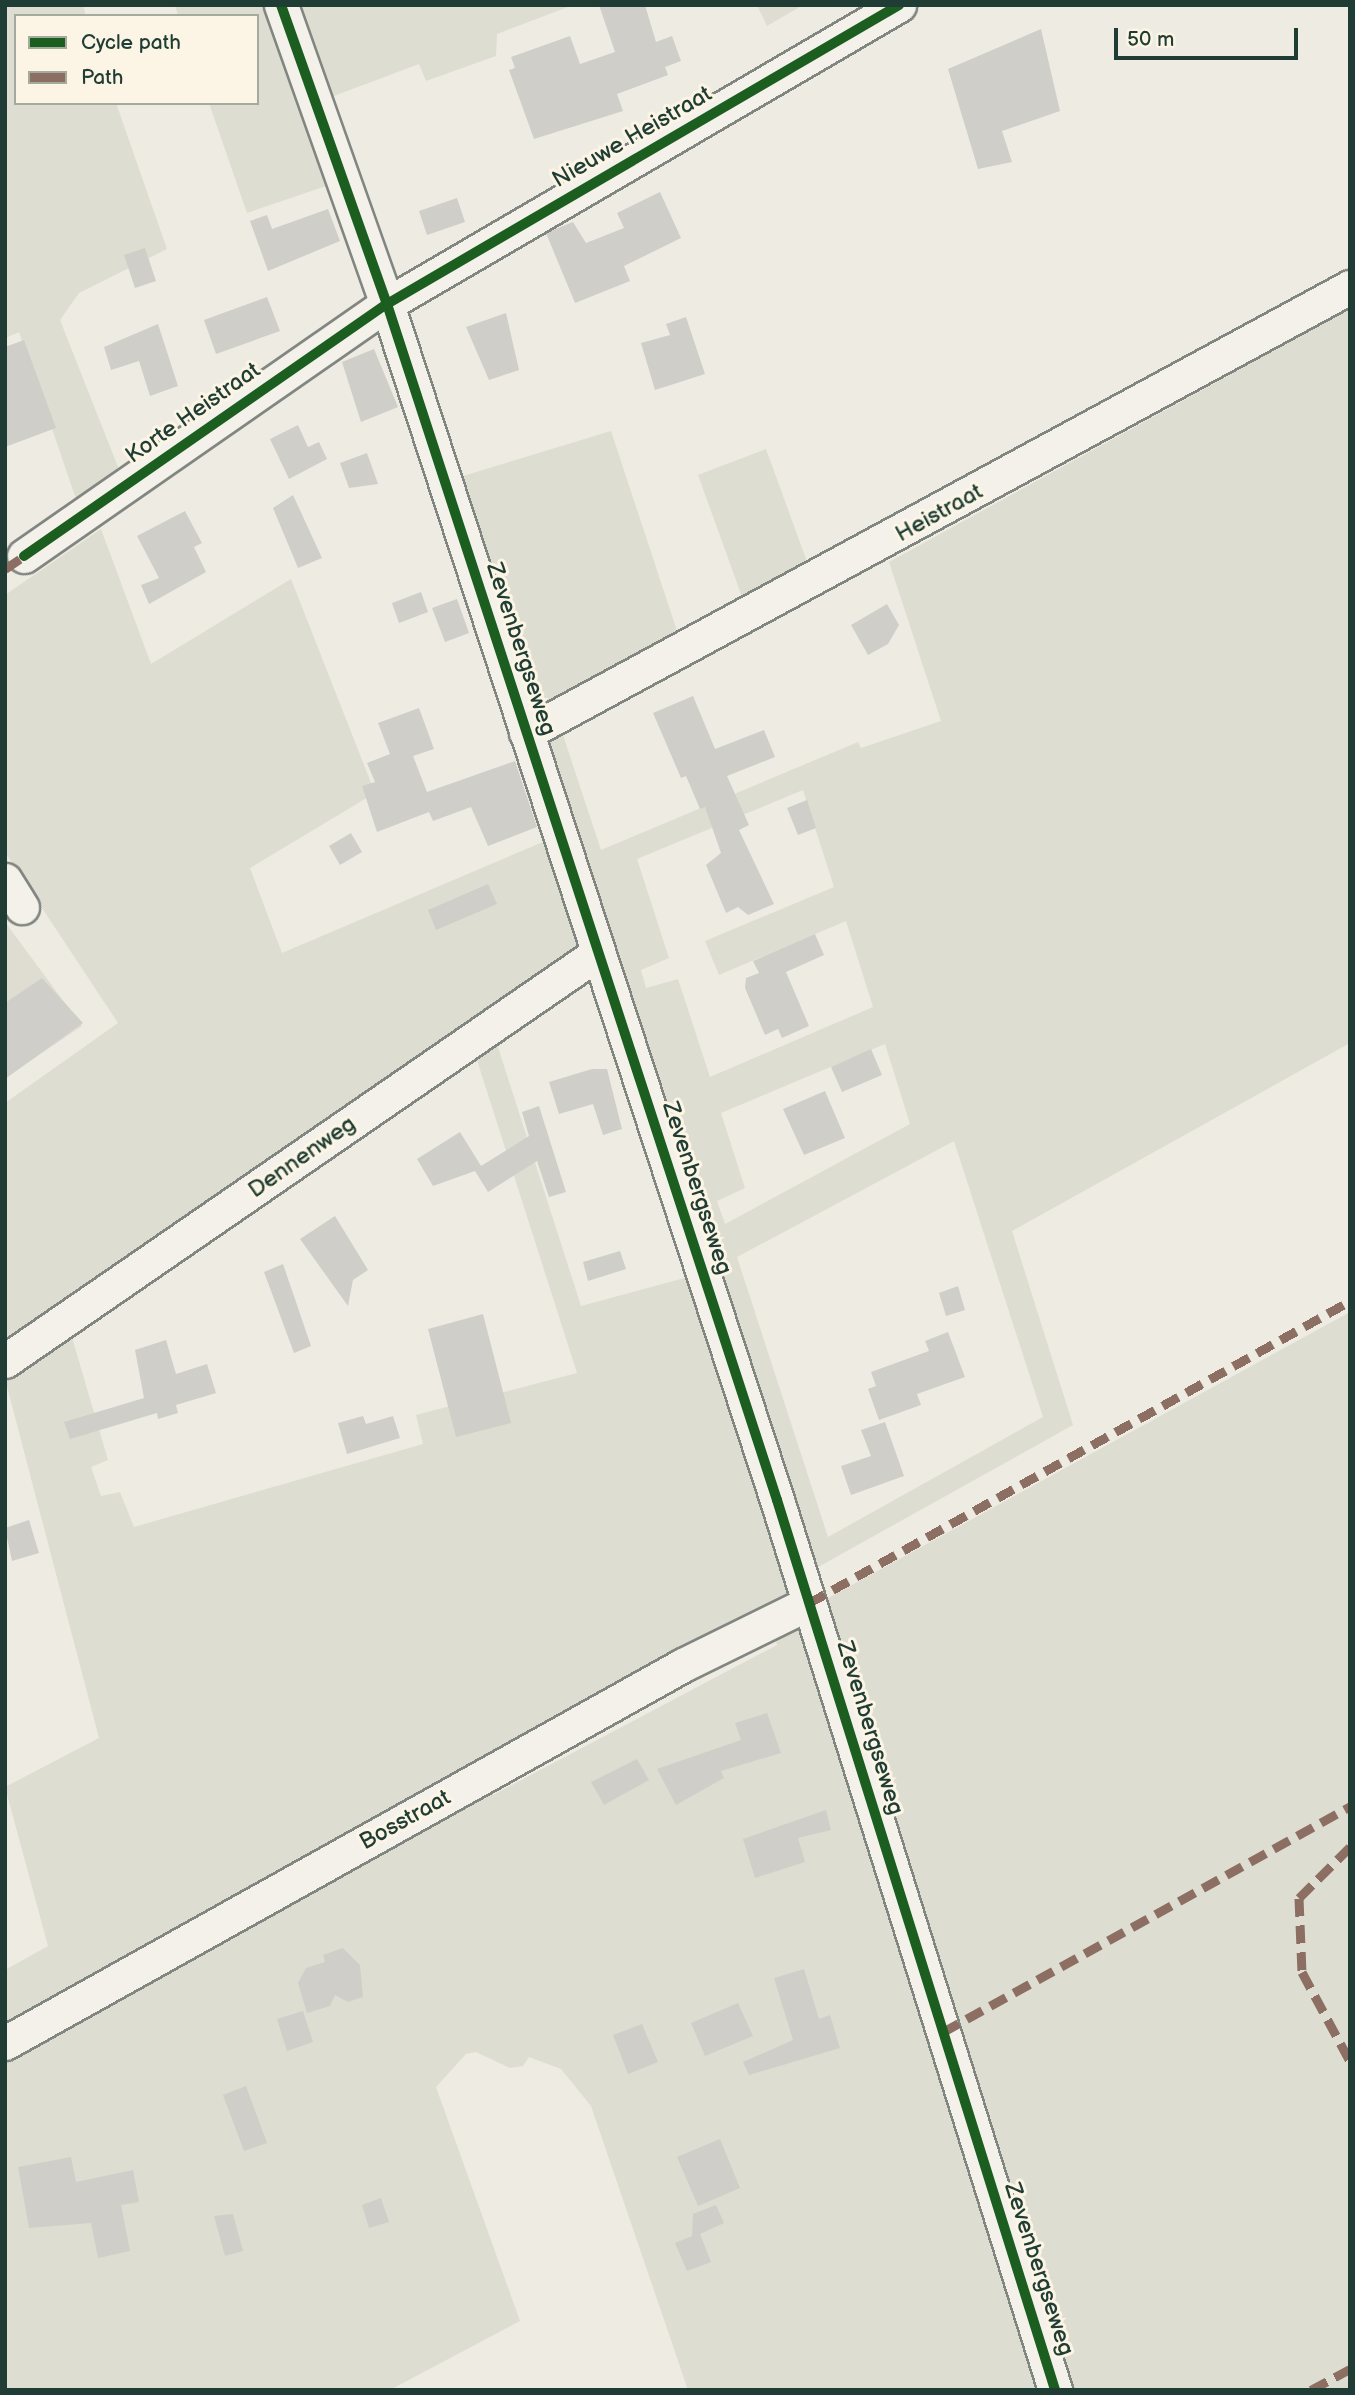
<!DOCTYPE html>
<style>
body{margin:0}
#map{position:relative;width:1355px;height:2395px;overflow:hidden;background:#eeebe3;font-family:"Balsamiq Sans",sans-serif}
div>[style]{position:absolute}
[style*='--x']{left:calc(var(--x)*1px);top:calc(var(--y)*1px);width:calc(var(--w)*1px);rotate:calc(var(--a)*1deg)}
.built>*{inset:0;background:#dfddd2}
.green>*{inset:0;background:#deddd1}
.building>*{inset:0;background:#cfcec9}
.roads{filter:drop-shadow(2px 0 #828681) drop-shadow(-2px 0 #828681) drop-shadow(0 2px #828681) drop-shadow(0 -2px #828681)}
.minor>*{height:33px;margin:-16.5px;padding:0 16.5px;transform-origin:16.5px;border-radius:16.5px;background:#f4f1eb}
.quiet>*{height:9px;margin-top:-4.5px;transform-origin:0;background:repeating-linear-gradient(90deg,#8d6e63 0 18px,transparent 0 27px)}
.cycleway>*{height:10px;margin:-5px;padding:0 5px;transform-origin:5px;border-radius:5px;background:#1b5e20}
span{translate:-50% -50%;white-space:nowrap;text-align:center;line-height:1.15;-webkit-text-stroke:6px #fcf5e5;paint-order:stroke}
.street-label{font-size:23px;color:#1f3d34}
.frame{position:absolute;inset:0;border:7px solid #1f3d34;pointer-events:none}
.legend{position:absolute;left:14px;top:14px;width:245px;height:91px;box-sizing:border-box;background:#fcf5e5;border:2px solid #a4ab9e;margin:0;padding:9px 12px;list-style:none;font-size:21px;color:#1f3d34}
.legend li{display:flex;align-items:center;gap:14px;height:35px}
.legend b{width:35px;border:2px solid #a4ab9e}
.scale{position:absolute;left:1114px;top:28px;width:184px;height:32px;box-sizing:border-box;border:4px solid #1f3d34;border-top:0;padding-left:9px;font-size:21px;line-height:24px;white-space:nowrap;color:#1f3d34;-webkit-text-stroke:5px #fcf5e5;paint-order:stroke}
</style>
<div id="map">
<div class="built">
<i style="clip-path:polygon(757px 5px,803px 5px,767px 26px)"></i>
<i style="clip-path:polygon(5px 922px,82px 1026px,5px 1078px)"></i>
</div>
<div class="green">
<i style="clip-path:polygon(5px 5px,83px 5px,86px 16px,16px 16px,16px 103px,116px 103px,167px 249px,79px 293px,60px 320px,120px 472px,77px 502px,19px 332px,5px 338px)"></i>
<i style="clip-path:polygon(175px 5px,267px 5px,332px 184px,247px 213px,209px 103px,257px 103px,257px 16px,178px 16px)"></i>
<i style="clip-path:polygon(299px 5px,573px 5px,497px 34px,496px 56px,426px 81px,419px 64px,331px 97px)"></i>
<i style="clip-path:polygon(evenodd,1350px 309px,1350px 1043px,1012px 1231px,1073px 1425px,811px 1571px,538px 733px,559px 723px,601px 850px,858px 742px,861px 748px,941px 721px,889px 562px,1350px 309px,803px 790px,834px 887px,705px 941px,719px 975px,846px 921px,873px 1007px,710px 1077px,678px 979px,646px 988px,641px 970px,669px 958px,637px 859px,803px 790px,1350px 309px,885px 1044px,910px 1124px,725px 1224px,717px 1201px,745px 1188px,721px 1113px,885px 1044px,1350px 309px,954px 1141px,1043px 1417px,828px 1537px,737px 1257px,954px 1141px)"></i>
<i style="clip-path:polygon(611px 431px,680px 640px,535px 712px,463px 476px)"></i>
<i style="clip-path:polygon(766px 449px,810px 570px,745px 605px,698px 475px)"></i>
<i style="clip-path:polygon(101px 529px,151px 664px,291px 579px,375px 793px,250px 868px,282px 953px,550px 839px,586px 949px,5px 1343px,5px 1103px,118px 1023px,5px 852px,5px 595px)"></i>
<i style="clip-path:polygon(497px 1044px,581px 1306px,692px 1276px,795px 1597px,5px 2030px,5px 1970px,48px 1946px,5px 1787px,99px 1738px,5px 1379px,71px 1334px,108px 1460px,91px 1467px,101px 1496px,120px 1492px,134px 1527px,423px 1444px,416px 1415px,577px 1373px,476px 1057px)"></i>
<i style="clip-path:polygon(1350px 1312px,1350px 2390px,688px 2390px,591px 2106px,561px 2069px,529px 2057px,523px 2066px,510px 2068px,476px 2052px,466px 2054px,436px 2087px,520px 2321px,390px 2390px,5px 2390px,5px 2052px,490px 1788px,493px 1795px,777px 1645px,774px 1633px,821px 1602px)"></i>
</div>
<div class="building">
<i style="clip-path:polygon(599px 5px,645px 5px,656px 42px,672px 36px,681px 61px,665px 67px,668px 75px,617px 94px,623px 111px,534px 139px,509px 70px,515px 68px,511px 57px,570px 36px,580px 64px,615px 52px)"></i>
<i style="clip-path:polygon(1041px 29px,1060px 111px,1002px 131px,1012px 162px,978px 169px,948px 69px)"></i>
<i style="clip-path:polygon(660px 192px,681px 238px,624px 266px,630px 281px,575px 303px,546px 233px,573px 222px,586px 243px,624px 228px,617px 213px)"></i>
<i style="clip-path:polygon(457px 198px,465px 222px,427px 235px,419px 211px)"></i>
<i style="clip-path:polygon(328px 209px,340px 241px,268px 271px,250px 221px,267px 215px,272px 229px)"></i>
<i style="clip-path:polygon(145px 248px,156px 281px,135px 288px,124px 255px)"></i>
<i style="clip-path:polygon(267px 297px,280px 331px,216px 354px,204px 320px)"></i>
<i style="clip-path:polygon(506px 313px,519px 370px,489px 380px,466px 327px)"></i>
<i style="clip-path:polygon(686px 317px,705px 374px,655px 390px,641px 343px,670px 335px,666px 324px)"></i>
<i style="clip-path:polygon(158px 324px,178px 386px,150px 396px,139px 361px,111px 370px,104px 347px)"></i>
<i style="clip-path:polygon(24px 340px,56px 428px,5px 447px,5px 347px)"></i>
<i style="clip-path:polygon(374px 349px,398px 407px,361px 422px,342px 362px)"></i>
<i style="clip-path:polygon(298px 425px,308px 447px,319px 442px,327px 459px,289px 479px,270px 439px)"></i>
<i style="clip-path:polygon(367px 453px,378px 484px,349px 488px,340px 463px)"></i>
<i style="clip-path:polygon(293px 495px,322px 558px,298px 568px,273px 508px)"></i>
<i style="clip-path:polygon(185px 511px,202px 543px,194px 547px,206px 572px,149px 604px,141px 585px,159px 578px,137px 536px)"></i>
<i style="clip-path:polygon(421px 592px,428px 612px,399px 623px,392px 603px)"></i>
<i style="clip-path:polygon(457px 599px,469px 633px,445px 642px,432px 608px)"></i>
<i style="clip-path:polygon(887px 604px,899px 625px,888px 644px,868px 655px,851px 625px)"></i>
<i style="clip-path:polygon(693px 696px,715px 749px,764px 730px,775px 757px,727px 776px,749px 825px,739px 830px,774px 904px,748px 915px,738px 907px,726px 913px,706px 865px,721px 853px,705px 807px,700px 809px,686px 776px,681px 778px,653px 713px)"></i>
<i style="clip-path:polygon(419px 708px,434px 749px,413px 756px,427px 792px,515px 761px,537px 827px,488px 846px,471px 807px,433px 821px,429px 812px,377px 832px,362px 786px,375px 782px,367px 763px,390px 754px,378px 723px)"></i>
<i style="clip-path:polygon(807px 800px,816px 828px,798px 835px,787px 808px)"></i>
<i style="clip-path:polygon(351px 833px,362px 852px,340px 865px,329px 846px)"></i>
<i style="clip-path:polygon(488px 884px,497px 904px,436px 930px,428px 910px)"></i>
<i style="clip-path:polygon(815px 934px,824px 955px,786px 972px,809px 1026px,782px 1038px,778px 1029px,765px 1035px,745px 988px,746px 978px,759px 973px,753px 961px)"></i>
<i style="clip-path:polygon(42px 978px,83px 1023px,5px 1079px,5px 1003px)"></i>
<i style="clip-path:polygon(871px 1049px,882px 1075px,842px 1092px,831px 1067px)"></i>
<i style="clip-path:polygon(592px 1069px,607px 1069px,622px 1129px,603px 1135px,593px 1104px,559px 1114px,549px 1082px)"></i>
<i style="clip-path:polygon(825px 1091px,845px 1138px,804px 1155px,783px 1109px)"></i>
<i style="clip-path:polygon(539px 1106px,566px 1192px,549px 1197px,537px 1161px,488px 1192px,475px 1171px,433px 1186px,417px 1159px,460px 1132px,481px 1166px,529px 1136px,522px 1112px)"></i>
<i style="clip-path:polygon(335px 1216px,368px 1270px,353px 1280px,348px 1306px,300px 1239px)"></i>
<i style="clip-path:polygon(620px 1251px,626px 1269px,588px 1281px,583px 1262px)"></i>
<i style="clip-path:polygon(283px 1264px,311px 1346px,294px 1353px,264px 1272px)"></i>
<i style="clip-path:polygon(958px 1286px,965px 1310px,946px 1316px,939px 1293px)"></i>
<i style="clip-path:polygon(483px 1314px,511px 1423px,456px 1437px,428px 1329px)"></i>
<i style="clip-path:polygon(948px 1332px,965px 1377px,917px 1394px,921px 1405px,879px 1420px,868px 1389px,876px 1386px,871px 1372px,929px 1351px,925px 1341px)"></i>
<i style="clip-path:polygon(166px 1340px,176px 1374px,207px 1364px,216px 1393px,176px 1405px,178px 1413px,158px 1419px,157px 1413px,70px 1439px,64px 1422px,144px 1398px,135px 1350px)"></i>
<i style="clip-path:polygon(363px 1416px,366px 1424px,393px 1416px,400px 1438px,347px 1454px,338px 1423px)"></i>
<i style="clip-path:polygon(885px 1422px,904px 1476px,851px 1495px,841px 1466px,871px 1456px,861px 1430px)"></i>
<i style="clip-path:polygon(29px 1520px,39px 1553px,12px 1561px,5px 1528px)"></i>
<i style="clip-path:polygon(767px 1713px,781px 1753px,721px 1771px,724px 1778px,676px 1805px,657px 1769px,741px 1740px,735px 1723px)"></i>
<i style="clip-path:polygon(637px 1759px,649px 1780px,604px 1805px,591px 1782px)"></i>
<i style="clip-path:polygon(826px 1810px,831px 1830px,798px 1838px,805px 1862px,755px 1878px,743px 1839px)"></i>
<i style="clip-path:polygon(343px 1948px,360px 1965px,363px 1997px,348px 2002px,335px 1995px,330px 2006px,307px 2013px,298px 1983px,306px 1968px,325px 1962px,323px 1955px)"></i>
<i style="clip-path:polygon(804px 1969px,819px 2019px,830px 2015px,840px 2048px,749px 2075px,743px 2062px,793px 2040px,774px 1978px)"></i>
<i style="clip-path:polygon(738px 2003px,753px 2036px,705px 2056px,691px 2023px)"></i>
<i style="clip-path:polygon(303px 2011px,313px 2042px,287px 2051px,277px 2019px)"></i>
<i style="clip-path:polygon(642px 2024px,658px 2062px,628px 2074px,613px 2035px)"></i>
<i style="clip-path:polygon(246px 2086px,267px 2143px,244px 2151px,223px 2095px)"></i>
<i style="clip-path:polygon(720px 2139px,740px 2188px,698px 2206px,677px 2157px)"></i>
<i style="clip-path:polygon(71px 2157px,76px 2182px,133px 2170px,139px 2202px,121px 2205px,130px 2251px,98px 2258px,91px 2223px,29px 2228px,18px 2167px)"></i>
<i style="clip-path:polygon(381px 2198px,389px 2222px,369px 2228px,362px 2205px)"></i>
<i style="clip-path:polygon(716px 2205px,724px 2223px,700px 2234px,711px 2262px,687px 2271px,675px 2243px,692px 2236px,693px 2214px)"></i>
<i style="clip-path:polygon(233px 2214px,243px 2251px,225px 2256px,214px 2216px)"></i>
</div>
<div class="roads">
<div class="minor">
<i style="--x:281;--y:5;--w:317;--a:70.5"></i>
<i style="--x:387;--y:304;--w:1258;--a:71.94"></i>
<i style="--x:777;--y:1500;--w:932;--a:72.65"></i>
<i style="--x:24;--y:556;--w:442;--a:-34.8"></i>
<i style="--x:387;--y:304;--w:593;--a:-30.28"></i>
<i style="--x:526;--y:733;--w:937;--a:-28.43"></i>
<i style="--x:5;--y:880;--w:32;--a:58"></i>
<i style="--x:5;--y:1361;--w:720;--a:-34.53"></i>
<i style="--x:5;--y:2043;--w:776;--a:-29.14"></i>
<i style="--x:683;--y:1665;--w:140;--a:-26.2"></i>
</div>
</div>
<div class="quiet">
<i style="--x:5;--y:569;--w:23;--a:-34"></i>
<i style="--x:809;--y:1603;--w:620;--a:-29.17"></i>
<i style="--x:1350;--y:1847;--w:72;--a:135"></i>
<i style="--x:1299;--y:1898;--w:74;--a:87.7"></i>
<i style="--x:1302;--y:1972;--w:101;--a:61.7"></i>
<i style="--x:943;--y:2032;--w:466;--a:-29"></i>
<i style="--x:1311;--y:2390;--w:44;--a:-28.3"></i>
</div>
<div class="cycleway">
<i style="--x:281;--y:5;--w:317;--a:70.5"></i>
<i style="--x:387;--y:304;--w:1258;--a:71.94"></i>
<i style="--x:777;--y:1500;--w:932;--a:72.65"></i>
<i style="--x:24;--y:556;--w:442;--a:-34.8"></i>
<i style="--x:387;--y:304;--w:593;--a:-30.28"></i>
</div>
<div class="street-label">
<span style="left:632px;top:137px;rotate:-30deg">Nieuwe Heistraat</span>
<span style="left:193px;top:413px;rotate:-35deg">Korte Heistraat</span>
<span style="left:939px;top:513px;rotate:-29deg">Heistraat</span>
<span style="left:521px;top:649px;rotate:72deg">Zevenbergseweg</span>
<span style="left:302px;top:1157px;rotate:-35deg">Dennenweg</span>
<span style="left:697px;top:1188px;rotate:72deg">Zevenbergseweg</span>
<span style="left:870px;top:1728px;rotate:73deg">Zevenbergseweg</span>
<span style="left:405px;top:1820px;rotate:-29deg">Bosstraat</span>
<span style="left:1039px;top:2269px;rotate:72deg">Zevenbergseweg</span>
</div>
<div class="frame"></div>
<ul class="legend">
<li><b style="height:9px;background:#1b5e20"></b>Cycle path</li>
<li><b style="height:9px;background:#8d6e63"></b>Path</li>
</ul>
<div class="scale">50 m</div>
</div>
